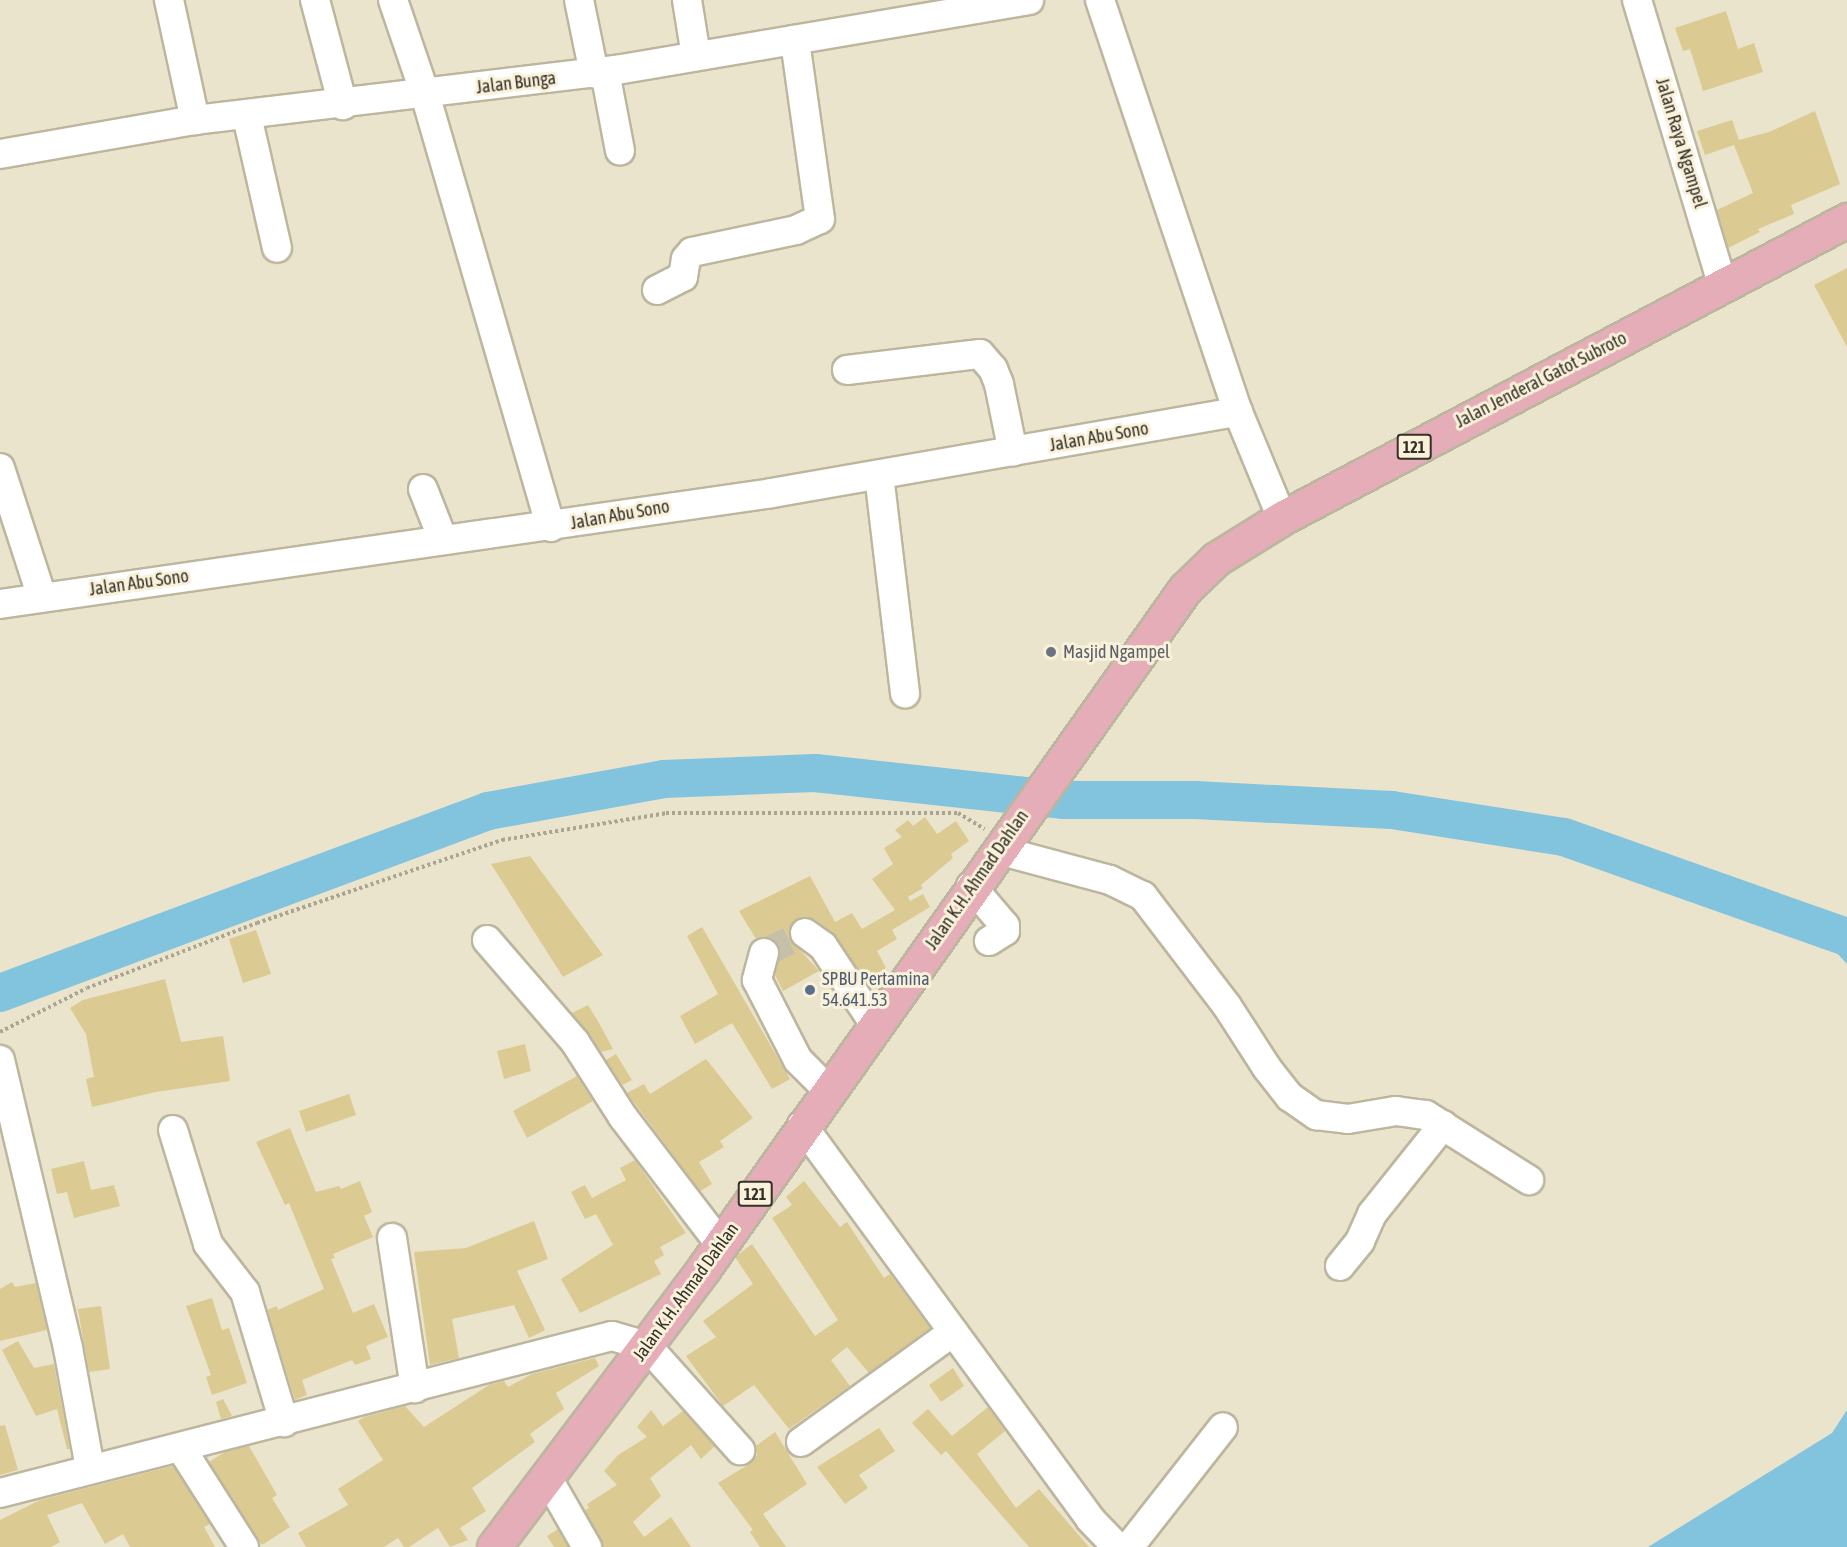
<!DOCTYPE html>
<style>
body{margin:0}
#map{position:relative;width:1847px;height:1547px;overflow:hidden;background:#ebe4cc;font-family:"Asap Condensed",sans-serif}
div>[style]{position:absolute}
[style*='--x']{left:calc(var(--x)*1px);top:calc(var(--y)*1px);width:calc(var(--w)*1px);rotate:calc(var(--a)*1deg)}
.water>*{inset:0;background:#82c3de}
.river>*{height:38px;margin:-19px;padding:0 19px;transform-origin:19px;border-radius:19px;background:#82c3de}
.building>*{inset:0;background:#dbca91}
.minor-tunnel>*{height:28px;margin-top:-14px;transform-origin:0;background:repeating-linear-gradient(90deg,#c6c0ab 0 28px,transparent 0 42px)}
.path>*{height:4px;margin-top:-2px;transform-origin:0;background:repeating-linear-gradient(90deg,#aaa491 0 3px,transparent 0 6px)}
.roads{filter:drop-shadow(2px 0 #bdb69f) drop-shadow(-2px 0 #bdb69f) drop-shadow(0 2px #bdb69f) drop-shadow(0 -2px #bdb69f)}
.minor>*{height:28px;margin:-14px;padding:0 14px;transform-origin:14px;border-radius:14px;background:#fff}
.major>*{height:33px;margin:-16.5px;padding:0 16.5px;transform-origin:16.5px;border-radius:16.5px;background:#e5adb8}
.dots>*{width:16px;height:16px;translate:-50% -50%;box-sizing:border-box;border:3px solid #f9f1d9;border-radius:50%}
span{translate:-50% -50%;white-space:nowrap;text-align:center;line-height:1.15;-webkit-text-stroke:6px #f9f1d9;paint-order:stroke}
.shield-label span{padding:2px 4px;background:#f9f1d9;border:2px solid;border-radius:4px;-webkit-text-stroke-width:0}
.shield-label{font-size:16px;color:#343128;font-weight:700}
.street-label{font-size:18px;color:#343128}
.worship-label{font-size:18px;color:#5b616d}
.left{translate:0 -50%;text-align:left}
.service-label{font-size:18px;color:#4e5e75}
</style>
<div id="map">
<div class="water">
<i style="clip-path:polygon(1814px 928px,1847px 929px,1847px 964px)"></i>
<i style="clip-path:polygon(1847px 1410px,1847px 1547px,1648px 1547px,1832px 1433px)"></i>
</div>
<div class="river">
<i style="--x:0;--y:993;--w:521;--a:-20.45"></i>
<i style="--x:488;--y:811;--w:179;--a:-10.3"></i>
<i style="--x:664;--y:779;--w:151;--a:-2.3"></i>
<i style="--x:815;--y:773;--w:249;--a:6.2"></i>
<i style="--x:1063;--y:800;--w:132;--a:0"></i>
<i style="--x:1195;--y:800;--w:197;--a:2.9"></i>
<i style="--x:1392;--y:810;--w:174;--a:8.9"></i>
<i style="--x:1564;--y:837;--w:300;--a:19.5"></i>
</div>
<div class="building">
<i style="clip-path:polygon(1726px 11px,1738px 49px,1754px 43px,1763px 72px,1703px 91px,1690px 49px,1683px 51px,1675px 28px)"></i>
<i style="clip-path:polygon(1815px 111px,1840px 184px,1791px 205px,1794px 214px,1758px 229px,1760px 232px,1728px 248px,1717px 210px,1753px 193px,1734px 145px,1705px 155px,1697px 131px,1732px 120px,1739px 140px,1769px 132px)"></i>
<i style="clip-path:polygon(1847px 268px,1847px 347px,1814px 285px)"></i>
<i style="clip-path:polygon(925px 817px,937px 834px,956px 821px,969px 841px,951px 854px,953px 858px,921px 885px,923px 888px,908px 897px,910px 901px,923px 894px,930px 907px,892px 930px,897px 939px,877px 951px,886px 968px,865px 980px,833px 933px,814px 919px,799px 918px,791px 924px,790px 939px,819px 971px,783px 991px,775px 975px,780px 948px,769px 937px,756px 939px,739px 911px,810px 876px,835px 922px,852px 913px,862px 929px,895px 910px,872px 879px,893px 864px,884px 848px,902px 837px,895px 830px,908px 820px,913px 826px)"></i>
<i style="clip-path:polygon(530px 856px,603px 955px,563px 977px,491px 864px)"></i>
<i style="clip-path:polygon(702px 927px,790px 1079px,772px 1089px,732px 1023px,695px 1044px,680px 1016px,718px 994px,687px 936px)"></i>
<i style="clip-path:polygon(256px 930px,271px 974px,243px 983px,229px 939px)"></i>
<i style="clip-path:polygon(165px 979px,181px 1042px,223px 1036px,230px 1081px,156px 1092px,92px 1107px,86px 1079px,94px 1077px,86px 1034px,70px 1008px,83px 1000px)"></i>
<i style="clip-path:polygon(588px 1005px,599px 1023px,613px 1049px,601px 1052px,572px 1013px)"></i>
<i style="clip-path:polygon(525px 1044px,531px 1071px,504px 1079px,497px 1051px)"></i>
<i style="clip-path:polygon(616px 1054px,632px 1080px,622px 1085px,606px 1060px)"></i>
<i style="clip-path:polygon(706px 1059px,753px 1118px,720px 1141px,724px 1147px,699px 1162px,712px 1184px,700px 1191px,627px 1093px,644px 1084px,650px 1094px)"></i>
<i style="clip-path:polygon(577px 1076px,593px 1101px,527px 1138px,513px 1111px)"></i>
<i style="clip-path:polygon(349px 1094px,356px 1115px,306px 1132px,299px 1111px)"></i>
<i style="clip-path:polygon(290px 1128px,316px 1192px,339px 1186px,341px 1189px,360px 1181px,372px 1212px,364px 1216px,373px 1237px,333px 1254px,335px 1258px,331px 1259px,353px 1313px,374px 1304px,388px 1337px,366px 1346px,371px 1359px,355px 1365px,352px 1360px,302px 1380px,307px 1395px,295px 1400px,267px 1310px,277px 1306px,278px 1310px,324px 1289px,289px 1203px,285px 1205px,256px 1142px)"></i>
<i style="clip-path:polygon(635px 1160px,686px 1233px,660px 1247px,664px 1255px,654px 1261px,661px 1274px,580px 1313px,561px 1279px,613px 1245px,596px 1214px,585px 1219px,571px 1192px,585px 1185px,592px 1198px,626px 1180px,620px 1168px)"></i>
<i style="clip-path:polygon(84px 1161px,91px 1190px,114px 1185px,120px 1206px,74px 1218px,67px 1192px,57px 1194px,51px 1169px)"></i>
<i style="clip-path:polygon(804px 1181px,840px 1227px,847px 1222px,884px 1278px,890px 1274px,930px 1328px,869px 1373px,847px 1347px,831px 1360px,850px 1386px,789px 1429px,754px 1385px,723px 1406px,686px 1356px,716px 1337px,703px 1321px,753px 1284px,735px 1257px,752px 1244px,815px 1336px,838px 1320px,772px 1218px,792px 1205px,786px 1197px)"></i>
<i style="clip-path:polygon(534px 1221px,548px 1259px,517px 1271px,545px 1330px,529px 1338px,514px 1305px,452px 1319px,459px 1358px,430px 1365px,414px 1252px,466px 1248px)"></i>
<i style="clip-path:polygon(12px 1282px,15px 1287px,36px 1283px,47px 1330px,0 1341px,0 1289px)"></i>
<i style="clip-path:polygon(212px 1298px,222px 1330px,229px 1328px,247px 1383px,212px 1395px,206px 1377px,211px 1375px,186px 1306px)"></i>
<i style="clip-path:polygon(76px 1299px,78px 1309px,101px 1306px,110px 1369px,89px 1372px)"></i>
<i style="clip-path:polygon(18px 1341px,34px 1368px,54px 1364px,70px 1449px,67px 1449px,57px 1409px,36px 1416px,2px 1350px)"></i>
<i style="clip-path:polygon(595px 1358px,599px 1366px,556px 1393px,564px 1409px,530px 1434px,535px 1442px,472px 1488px,486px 1511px,460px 1528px,468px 1540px,450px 1547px,438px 1528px,409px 1547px,404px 1547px,398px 1538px,384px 1547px,306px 1547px,298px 1533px,348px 1505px,338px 1489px,383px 1460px,358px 1421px,364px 1417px,405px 1406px,424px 1427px,489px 1385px,504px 1381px,508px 1387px,532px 1374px)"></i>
<i style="clip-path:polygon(953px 1368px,964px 1386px,941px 1402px,929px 1385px)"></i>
<i style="clip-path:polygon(223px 1399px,232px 1416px,221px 1419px,216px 1402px)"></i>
<i style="clip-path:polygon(988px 1407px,1005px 1431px,977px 1454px,1016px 1508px,1039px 1489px,1089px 1547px,1029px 1547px,946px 1451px,941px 1455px,912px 1423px,928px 1409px,952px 1436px)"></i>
<i style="clip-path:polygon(651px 1410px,663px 1426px,683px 1411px,715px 1446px,701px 1459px,691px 1445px,650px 1478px,661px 1496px,633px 1522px,644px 1537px,671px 1517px,691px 1547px,603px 1547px,585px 1510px,589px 1508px,587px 1504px,617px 1485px,604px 1471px,618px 1455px,647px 1437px,637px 1427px)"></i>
<i style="clip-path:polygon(5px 1425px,18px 1470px,0 1475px,0 1426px)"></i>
<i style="clip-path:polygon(879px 1428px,895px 1451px,859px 1475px,868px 1488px,845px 1504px,817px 1467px)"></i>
<i style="clip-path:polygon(775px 1432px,807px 1484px,763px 1514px,786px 1547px,760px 1547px,750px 1532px,753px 1530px,718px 1483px,751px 1463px,757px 1455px,756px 1446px)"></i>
<i style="clip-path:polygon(249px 1446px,277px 1495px,272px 1498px,290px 1527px,262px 1545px,209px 1462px,225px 1452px)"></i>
<i style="clip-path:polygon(173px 1466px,210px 1524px,204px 1527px,215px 1547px,130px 1547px,123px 1534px,105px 1544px,82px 1503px,47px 1515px,60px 1542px,51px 1547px,0 1547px,0 1520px,40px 1500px)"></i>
<i style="clip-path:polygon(558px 1529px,568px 1547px,554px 1547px,547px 1536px)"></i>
</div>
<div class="minor-tunnel">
<i style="--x:764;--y:953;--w:46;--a:-26"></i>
</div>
<div class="path">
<i style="--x:0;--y:1032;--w:97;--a:-26.8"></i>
<i style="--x:87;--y:988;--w:182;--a:-20.9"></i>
<i style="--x:257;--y:923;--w:259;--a:-18.7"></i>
<i style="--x:502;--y:840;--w:166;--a:-9.3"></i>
<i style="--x:666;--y:813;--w:292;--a:0"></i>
<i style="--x:958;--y:813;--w:31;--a:31"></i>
</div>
<div class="roads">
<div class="minor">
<i style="--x:169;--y:0;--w:123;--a:77.8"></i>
<i style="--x:315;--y:0;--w:109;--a:75.1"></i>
<i style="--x:393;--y:0;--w:99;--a:71.2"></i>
<i style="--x:425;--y:94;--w:451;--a:73.8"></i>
<i style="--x:579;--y:0;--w:75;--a:78.4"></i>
<i style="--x:687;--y:0;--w:57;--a:80.9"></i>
<i style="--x:1100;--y:0;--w:434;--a:71.5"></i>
<i style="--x:1238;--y:412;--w:115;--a:67.5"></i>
<i style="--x:1637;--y:0;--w:300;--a:73.3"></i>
<i style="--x:605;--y:72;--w:80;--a:79.2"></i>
<i style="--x:247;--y:116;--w:135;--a:77.2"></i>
<i style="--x:0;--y:154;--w:198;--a:-9.9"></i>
<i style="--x:195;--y:120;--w:424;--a:-6.8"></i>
<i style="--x:616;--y:70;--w:419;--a:-9.6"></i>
<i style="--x:657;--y:290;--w:29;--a:-27"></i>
<i style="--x:683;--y:277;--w:18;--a:-81"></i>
<i style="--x:686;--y:259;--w:9;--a:-49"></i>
<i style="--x:692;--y:252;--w:106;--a:-11.9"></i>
<i style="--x:796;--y:230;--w:26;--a:-25"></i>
<i style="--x:820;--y:219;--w:181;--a:-98"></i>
<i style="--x:847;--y:370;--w:134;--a:-6.9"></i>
<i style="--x:980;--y:354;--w:20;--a:49"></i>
<i style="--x:993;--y:369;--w:16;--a:68"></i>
<i style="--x:999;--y:384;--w:69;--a:78.4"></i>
<i style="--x:0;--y:468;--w:136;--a:72"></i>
<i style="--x:879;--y:475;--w:220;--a:83.2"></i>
<i style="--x:423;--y:489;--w:55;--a:68.6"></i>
<i style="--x:0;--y:604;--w:780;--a:-8.18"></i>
<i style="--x:772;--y:493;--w:473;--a:-9.9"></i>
<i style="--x:998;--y:850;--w:116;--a:15"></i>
<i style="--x:1110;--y:880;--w:37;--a:26"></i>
<i style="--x:1143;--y:896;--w:138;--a:52.6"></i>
<i style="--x:1227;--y:1006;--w:74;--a:57.2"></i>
<i style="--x:1267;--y:1068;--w:37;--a:52"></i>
<i style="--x:1290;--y:1097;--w:32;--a:35"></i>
<i style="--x:1316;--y:1115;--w:32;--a:7"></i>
<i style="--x:1348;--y:1119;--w:49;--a:-9.5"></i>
<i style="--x:1396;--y:1111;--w:30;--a:8"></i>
<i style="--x:1426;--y:1115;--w:122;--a:32.3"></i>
<i style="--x:971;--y:886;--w:52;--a:49.6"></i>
<i style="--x:1005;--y:926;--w:5;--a:90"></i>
<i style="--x:1005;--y:931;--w:19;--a:148"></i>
<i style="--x:805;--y:933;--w:22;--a:36"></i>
<i style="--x:823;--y:946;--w:95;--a:56.6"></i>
<i style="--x:487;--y:940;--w:135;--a:49.2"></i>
<i style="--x:575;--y:1042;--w:89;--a:57.4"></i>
<i style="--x:623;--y:1117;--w:161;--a:52.6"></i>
<i style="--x:764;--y:953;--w:28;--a:105"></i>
<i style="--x:757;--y:980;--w:90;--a:62.9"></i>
<i style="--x:798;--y:1060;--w:44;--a:45"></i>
<i style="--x:0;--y:1060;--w:296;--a:76.7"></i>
<i style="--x:68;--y:1348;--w:122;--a:79.6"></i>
<i style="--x:802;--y:1125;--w:488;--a:53.8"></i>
<i style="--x:1090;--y:1519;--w:39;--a:46"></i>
<i style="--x:173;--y:1130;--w:119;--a:72.9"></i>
<i style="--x:208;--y:1244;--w:61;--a:52.4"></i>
<i style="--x:245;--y:1292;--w:136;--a:73.3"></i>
<i style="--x:392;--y:1238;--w:152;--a:81.3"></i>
<i style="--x:1340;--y:1266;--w:32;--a:-51"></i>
<i style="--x:1360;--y:1241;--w:30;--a:-66"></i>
<i style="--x:1372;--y:1214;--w:114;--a:-51.4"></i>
<i style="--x:801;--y:1442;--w:188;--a:-35.9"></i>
<i style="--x:181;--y:1448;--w:117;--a:57.5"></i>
<i style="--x:547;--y:1477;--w:81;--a:60.3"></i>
<i style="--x:0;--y:1493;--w:632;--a:-14.39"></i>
<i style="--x:612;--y:1336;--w:36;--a:16"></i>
<i style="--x:647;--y:1346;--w:140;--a:48.2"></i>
<i style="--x:1129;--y:1547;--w:152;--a:-51.9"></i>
</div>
<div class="major">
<i style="--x:494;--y:1547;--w:349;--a:-53"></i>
<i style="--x:704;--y:1268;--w:832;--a:-54.69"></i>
<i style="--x:1185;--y:589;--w:43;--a:-44.1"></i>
<i style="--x:1216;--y:559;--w:78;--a:-31.8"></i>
<i style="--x:1282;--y:518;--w:639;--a:-27.81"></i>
</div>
</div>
<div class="dots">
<i style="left:1051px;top:652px;background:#6b7280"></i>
<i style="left:810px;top:990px;background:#5c6f8a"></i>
</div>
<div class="shield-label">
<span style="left:1414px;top:447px">121</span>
<span style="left:755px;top:1194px">121</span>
</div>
<div class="street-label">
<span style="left:516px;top:83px;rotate:-7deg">Jalan Bunga</span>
<span style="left:1681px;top:143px;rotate:73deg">Jalan Raya Ngampel</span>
<span style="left:1541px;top:380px;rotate:-27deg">Jalan Jenderal Gatot Subroto</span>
<span style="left:1099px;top:437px;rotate:-10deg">Jalan Abu Sono</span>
<span style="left:620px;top:515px;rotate:-10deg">Jalan Abu Sono</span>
<span style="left:139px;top:583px;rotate:-8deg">Jalan Abu Sono</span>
<span style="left:977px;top:880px;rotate:-55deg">Jalan K.H. Ahmad Dahlan</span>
<span style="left:686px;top:1292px;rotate:-54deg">Jalan K.H. Ahmad Dahlan</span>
</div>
<div class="worship-label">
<span class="left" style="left:1063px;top:652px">Masjid Ngampel</span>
</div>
<div class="service-label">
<span class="left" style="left:822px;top:990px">SPBU Pertamina<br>54.641.53</span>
</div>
</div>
